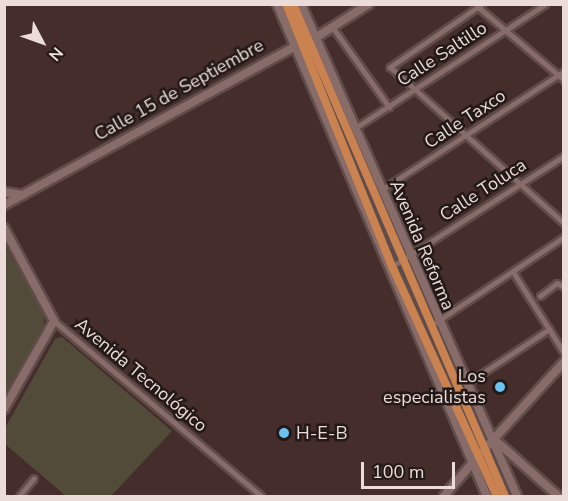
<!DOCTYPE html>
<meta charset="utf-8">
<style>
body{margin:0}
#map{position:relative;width:568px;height:501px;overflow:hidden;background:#442d2b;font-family:"Nunito Sans",sans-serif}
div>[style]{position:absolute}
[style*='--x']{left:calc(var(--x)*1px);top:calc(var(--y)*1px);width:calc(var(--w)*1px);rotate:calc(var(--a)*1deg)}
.green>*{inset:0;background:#534b39}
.roads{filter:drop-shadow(2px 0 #604c4a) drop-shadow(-2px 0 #604c4a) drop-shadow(0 2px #604c4a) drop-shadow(0 -2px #604c4a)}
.street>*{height:5px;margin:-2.5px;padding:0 2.5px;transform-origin:2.5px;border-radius:2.5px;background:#876c69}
.secondary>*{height:8px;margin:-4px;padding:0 4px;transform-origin:4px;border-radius:4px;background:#876c69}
.primary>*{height:8px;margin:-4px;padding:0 4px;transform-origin:4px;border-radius:4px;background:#c98250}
.dots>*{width:16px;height:16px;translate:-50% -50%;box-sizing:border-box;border:3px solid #231917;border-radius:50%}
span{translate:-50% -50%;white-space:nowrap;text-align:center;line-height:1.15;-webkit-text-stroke:5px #231917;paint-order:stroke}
.street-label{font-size:18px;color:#ebdbd9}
.poi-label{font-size:18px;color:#ebdbd9}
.right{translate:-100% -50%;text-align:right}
.left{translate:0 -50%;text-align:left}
.frame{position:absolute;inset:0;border:6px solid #ebdbd9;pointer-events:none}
.north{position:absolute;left:12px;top:12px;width:60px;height:60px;-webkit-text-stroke:4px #231917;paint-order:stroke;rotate:131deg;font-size:16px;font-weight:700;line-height:24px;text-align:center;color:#ebdbd9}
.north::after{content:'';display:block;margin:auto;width:21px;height:27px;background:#ebdbd9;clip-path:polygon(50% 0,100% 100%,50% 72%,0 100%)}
.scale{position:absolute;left:361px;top:462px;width:94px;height:27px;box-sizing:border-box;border:3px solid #ebdbd9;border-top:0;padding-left:8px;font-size:18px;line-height:21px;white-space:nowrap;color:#ebdbd9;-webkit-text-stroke:4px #231917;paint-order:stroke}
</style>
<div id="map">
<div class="green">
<i style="clip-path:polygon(5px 245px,45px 315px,43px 331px,5px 395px)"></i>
<i style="clip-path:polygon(62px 337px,172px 431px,111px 496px,66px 496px,5px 444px,5px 428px,55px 339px)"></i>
</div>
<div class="roads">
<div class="street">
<i style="--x:482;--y:4;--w:112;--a:145.6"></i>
<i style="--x:390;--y:67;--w:234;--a:41.9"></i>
<i style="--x:478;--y:7;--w:113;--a:40.3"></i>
<i style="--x:333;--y:28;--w:97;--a:54.7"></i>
<i style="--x:355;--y:128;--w:227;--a:-33.1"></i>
<i style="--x:381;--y:190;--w:218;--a:-33"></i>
<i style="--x:391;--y:267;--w:206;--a:-32.7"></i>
<i style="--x:513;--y:272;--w:96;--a:57.8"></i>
<i style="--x:540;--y:296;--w:21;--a:-37"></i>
<i style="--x:557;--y:283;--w:8;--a:30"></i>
<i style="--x:54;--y:321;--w:271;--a:40.2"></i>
<i style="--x:436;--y:322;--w:154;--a:-33.6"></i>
<i style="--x:466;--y:384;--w:100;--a:-33.5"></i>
<i style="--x:19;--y:496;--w:23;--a:-50"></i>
</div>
<div class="secondary">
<i style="--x:277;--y:4;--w:535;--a:66.89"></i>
<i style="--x:301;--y:4;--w:537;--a:66.3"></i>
<i style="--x:312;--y:40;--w:67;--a:-32.3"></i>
<i style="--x:4;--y:192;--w:19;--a:9"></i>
<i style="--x:4;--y:205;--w:335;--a:-28.6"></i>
<i style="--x:4;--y:228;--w:106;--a:61.7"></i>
<i style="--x:54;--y:321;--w:101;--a:119.6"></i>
<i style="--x:495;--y:440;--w:84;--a:41.6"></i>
<i style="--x:482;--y:452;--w:122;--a:-47.7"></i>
<i style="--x:444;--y:496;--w:46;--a:-49.4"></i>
</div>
<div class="primary">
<i style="--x:286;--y:4;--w:283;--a:68"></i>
<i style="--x:392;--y:266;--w:253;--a:65.5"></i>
<i style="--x:293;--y:4;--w:536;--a:66.69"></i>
</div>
</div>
<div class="dots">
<i style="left:500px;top:387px;background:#6bc3f2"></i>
<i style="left:284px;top:433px;background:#6bc3f2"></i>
</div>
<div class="street-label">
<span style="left:442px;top:54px;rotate:-33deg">Calle Saltillo</span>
<span style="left:179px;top:90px;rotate:-29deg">Calle 15 de Septiembre</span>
<span style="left:465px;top:119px;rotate:-33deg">Calle Taxco</span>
<span style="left:483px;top:190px;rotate:-33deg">Calle Toluca</span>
<span style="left:422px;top:245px;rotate:67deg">Avenida Reforma</span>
<span style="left:141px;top:375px;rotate:40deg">Avenida Tecnológico</span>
</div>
<div class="poi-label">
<span class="right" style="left:486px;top:387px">Los<br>especialistas</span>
<span class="left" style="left:296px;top:433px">H-E-B</span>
</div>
<div class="frame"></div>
<div class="north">N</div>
<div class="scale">100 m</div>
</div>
